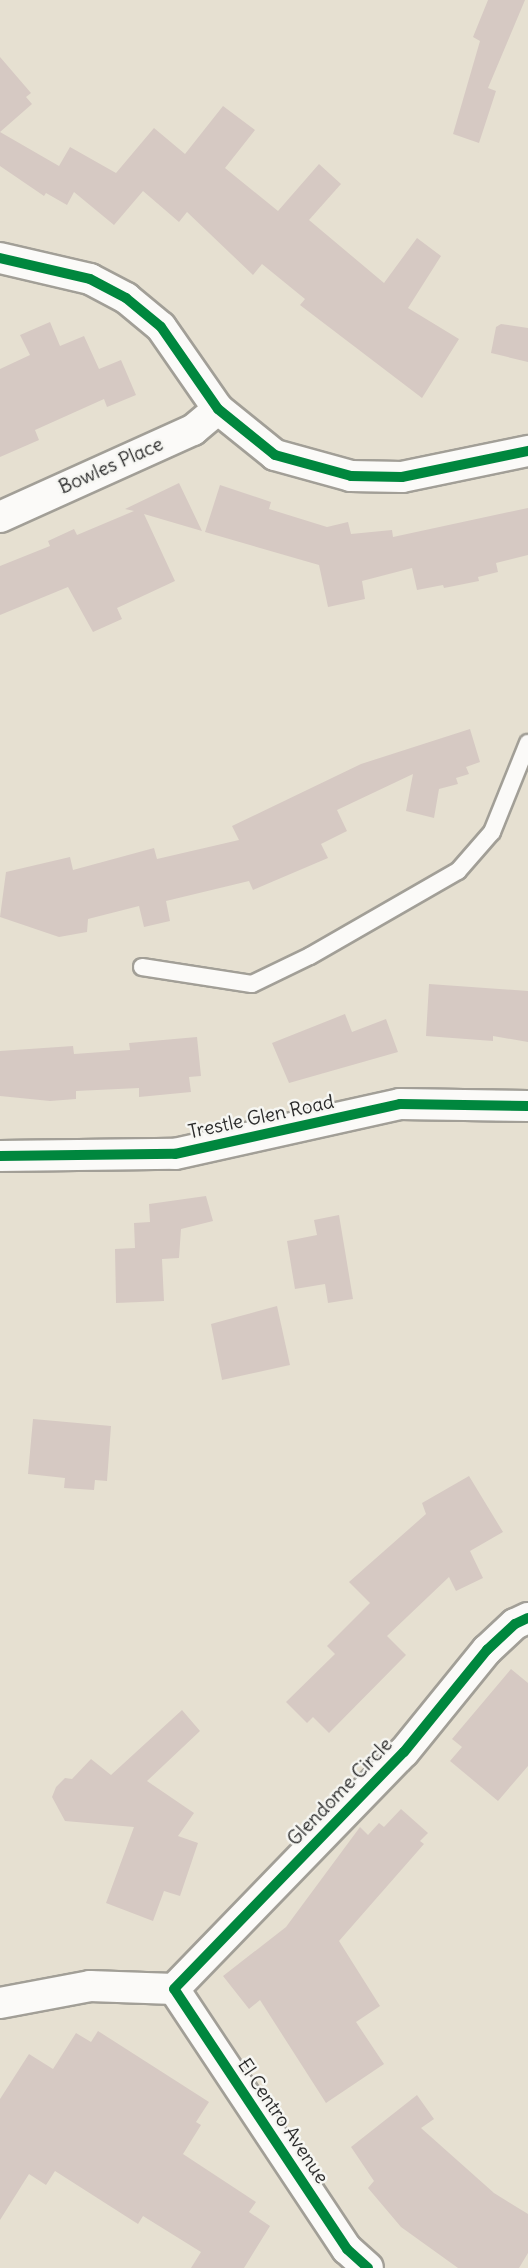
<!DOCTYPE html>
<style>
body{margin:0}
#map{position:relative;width:528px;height:2268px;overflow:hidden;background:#e6e0d1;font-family:Delius,sans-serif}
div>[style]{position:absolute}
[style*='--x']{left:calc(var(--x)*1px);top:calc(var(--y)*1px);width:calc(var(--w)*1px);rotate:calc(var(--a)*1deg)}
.building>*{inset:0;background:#d6c9c3}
.roads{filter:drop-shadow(2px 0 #a29f97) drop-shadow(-2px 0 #a29f97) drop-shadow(0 2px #a29f97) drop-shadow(0 -2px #a29f97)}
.service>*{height:16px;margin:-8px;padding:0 8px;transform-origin:8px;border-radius:8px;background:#fbfaf8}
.minor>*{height:30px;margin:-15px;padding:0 15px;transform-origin:15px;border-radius:15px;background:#fbfaf8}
.cycleway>*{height:10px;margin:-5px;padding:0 5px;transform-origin:5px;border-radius:5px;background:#00873e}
span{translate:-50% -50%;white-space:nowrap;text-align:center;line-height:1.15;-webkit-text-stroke:5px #f6f6f2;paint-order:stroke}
.street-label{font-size:19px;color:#2b2b2b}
</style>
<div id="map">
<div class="building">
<i style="clip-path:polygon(488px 0,525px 0,488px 88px,496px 91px,479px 143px,453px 134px,480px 41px,473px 37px)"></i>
<i style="clip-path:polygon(0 57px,31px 93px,26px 97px,32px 104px,0 132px)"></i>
<i style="clip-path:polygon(223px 106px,255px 130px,225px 168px,278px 211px,319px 164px,341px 184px,309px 220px,384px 283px,417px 238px,441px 256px,408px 308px,459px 339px,422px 398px,300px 305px,305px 299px,262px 264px,253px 275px,187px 212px,179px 222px,143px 191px,114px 225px,74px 192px,67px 205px,46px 193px,44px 196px,0 166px,0 132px,59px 166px,70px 147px,116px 173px,154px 128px,185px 154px)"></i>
<i style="clip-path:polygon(50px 322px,60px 346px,84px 336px,99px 369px,121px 360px,136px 395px,107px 407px,104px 399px,35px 430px,39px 440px,0 457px,0 369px,30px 355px,20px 335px)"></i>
<i style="clip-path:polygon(501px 324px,528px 328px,528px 362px,491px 353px,496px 327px)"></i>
<i style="clip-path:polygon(179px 483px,202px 531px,144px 514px,175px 581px,117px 608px,122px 619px,93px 632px,68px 587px,0 615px,0 566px,50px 546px,48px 541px,74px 529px,77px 535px,134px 511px,125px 509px)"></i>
<i style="clip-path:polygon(220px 485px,271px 502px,269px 509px,327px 527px,348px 522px,351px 534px,392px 530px,393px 537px,528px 508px,528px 555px,496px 563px,498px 572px,478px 577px,479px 581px,444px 588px,443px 585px,417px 590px,412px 568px,362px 581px,365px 599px,328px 607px,319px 565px,205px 532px)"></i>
<i style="clip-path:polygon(470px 729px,480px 762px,466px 767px,469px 774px,456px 778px,458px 784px,439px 789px,434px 818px,406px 811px,413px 774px,337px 810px,347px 831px,321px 844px,328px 858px,253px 890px,249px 881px,166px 901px,170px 921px,144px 927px,139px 906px,88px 919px,87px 932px,59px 937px,0 917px,6px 872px,70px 857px,73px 870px,154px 848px,157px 859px,239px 840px,232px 826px,361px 764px)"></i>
<i style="clip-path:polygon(429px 984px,528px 991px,528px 1042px,493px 1036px,493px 1041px,426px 1036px)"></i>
<i style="clip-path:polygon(345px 1014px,352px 1032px,386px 1019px,398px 1052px,289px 1083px,272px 1043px)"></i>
<i style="clip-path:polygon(197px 1037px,201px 1076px,189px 1077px,191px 1092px,139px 1097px,139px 1088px,76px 1091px,76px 1099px,50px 1101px,0 1096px,0 1051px,73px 1046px,74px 1054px,130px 1050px,129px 1043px)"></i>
<i style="clip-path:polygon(206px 1196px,213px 1221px,181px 1229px,179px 1258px,162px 1259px,164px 1301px,116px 1303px,115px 1249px,135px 1248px,134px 1223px,150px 1222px,149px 1204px)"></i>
<i style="clip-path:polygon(339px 1215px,353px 1299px,328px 1303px,325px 1284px,295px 1289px,287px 1241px,317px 1235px,314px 1220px)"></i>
<i style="clip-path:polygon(277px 1306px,290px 1365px,222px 1380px,211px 1324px)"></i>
<i style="clip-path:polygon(33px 1419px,111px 1426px,107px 1481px,95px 1480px,94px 1490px,64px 1488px,65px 1478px,28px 1474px)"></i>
<i style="clip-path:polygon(469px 1476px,503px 1532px,470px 1551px,483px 1578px,456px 1591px,449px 1577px,387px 1636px,406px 1655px,329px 1733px,313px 1717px,307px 1723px,286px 1702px,335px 1654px,327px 1646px,370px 1603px,349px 1582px,426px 1514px,422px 1503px)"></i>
<i style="clip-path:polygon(511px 1669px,528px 1683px,528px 1766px,498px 1801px,450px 1761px,462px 1747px,452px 1739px)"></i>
<i style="clip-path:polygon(182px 1710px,200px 1731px,147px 1781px,194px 1813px,178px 1836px,198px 1843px,180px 1896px,164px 1891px,153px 1921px,106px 1903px,134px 1827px,65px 1821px,52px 1797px,56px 1787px,65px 1778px,72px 1779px,91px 1759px,111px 1775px)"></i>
<i style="clip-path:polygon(401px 1809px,428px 1833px,420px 1841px,424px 1844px,339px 1941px,380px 2006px,356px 2022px,384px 2064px,326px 2103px,260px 2000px,249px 2009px,223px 1976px,286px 1927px,360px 1827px,368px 1835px,379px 1823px,384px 1827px)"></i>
<i style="clip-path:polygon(98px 2031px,209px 2102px,196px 2122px,201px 2125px,183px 2154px,256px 2202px,249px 2212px,270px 2226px,244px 2268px,191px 2268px,201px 2252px,143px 2216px,138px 2224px,55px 2171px,46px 2185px,29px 2174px,0 2220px,0 2099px,29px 2054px,53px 2069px,76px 2033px,91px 2042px)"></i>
<i style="clip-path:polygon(417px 2095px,434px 2119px,421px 2128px,494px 2193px,528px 2214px,528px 2253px,519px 2268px,458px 2268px,401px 2227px,368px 2188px,374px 2181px,351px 2147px)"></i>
</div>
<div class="roads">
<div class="service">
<i style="--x:142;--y:967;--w:111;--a:8.8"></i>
<i style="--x:252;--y:984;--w:64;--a:-25.8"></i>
<i style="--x:310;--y:956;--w:171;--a:-29.9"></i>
<i style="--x:458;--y:871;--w:52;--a:-48.9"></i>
<i style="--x:492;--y:832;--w:96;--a:-68"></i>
</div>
<div class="minor">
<i style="--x:0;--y:258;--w:92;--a:13.1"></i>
<i style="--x:90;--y:279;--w:41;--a:27.8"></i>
<i style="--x:126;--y:298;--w:45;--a:39.6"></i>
<i style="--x:161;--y:327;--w:100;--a:55.2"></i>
<i style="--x:218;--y:409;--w:73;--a:38.9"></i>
<i style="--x:275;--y:455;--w:79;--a:15.4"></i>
<i style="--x:351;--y:476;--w:51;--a:1.1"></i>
<i style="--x:402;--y:477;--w:129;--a:-11.7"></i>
<i style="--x:0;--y:517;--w:212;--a:-24.3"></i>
<i style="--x:193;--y:430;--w:33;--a:-40"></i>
<i style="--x:0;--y:1156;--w:175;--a:-0.7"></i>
<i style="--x:175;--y:1154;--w:230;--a:-12.5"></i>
<i style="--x:400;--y:1104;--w:128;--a:0.9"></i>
<i style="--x:174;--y:1989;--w:330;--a:-45.9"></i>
<i style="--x:404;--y:1752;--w:132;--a:-50.9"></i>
<i style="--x:487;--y:1650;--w:38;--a:-43"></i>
<i style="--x:515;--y:1624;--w:14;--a:-25"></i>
<i style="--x:174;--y:1989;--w:312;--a:56.4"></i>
<i style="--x:347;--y:2249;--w:28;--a:42"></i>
<i style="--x:0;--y:2003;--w:92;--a:-10.7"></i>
<i style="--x:90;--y:1986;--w:84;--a:2"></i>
</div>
</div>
<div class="cycleway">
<i style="--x:0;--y:258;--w:92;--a:13.1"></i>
<i style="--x:90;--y:279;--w:41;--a:27.8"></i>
<i style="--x:126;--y:298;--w:45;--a:39.6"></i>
<i style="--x:161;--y:327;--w:100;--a:55.2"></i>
<i style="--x:218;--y:409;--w:73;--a:38.9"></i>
<i style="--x:275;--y:455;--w:79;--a:15.4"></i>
<i style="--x:351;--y:476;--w:51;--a:1.1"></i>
<i style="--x:402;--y:477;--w:129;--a:-11.7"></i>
<i style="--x:0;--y:1156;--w:175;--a:-0.7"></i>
<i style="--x:175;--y:1154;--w:230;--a:-12.5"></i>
<i style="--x:400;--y:1104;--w:128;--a:0.9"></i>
<i style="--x:368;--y:2268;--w:28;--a:-138"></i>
<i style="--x:347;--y:2249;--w:312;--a:-123.6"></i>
<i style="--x:174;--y:1989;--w:330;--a:-45.9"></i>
<i style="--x:404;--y:1752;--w:132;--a:-50.9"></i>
<i style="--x:487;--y:1650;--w:38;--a:-43"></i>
<i style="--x:515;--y:1624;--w:14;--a:-25"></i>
</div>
<div class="street-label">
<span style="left:111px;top:466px;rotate:-24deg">Bowles Place</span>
<span style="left:261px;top:1117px;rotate:-12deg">Trestle Glen Road</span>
<span style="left:340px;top:1792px;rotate:-46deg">Glendome Circle</span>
<span style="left:283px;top:2121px;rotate:56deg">El Centro Avenue</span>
</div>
</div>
